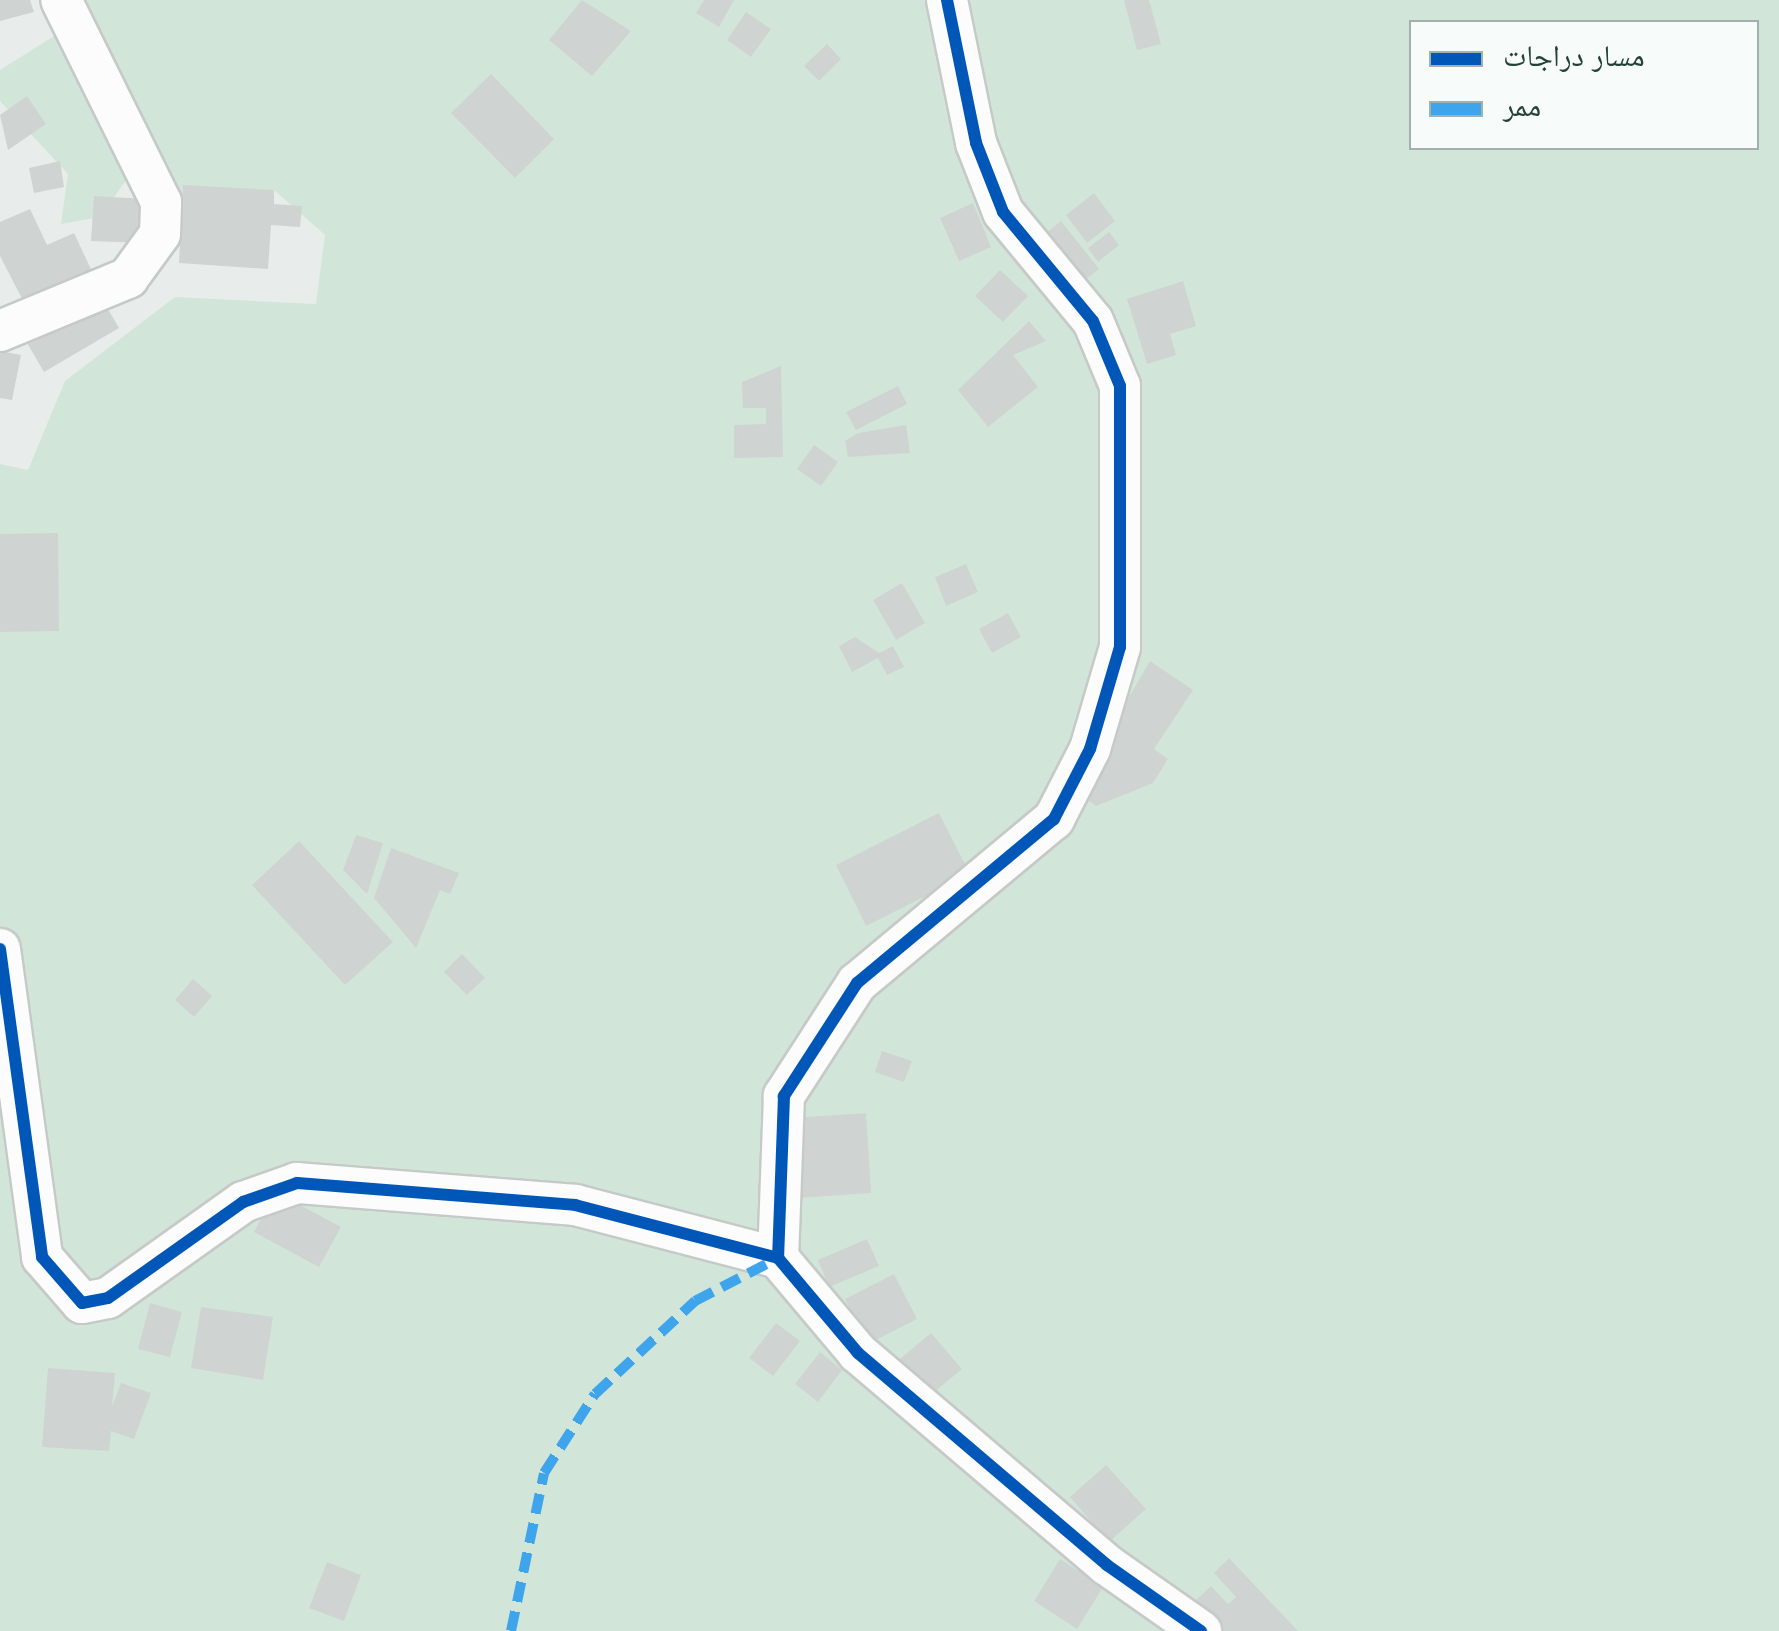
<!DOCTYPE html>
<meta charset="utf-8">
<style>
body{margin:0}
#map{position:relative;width:1779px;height:1631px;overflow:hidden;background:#e8edeb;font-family:Poppins,"Noto Naskh Arabic",sans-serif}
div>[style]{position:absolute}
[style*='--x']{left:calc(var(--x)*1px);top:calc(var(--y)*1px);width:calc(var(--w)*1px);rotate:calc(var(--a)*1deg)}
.green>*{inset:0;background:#d1e6d8}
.building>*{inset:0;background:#cfd4d2}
.roads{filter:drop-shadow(2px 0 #c5cac8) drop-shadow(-2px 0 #c5cac8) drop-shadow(0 2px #c5cac8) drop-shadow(0 -2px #c5cac8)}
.minor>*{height:40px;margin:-20px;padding:0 20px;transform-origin:20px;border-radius:20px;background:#fcfcfc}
.quiet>*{height:10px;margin-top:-5px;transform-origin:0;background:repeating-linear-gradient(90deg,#3ea4ec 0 20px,transparent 0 30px)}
.cycleway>*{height:12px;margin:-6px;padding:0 6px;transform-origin:6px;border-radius:6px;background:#0057b8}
span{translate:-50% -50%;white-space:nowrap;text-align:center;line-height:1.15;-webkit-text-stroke:8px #f7fbf9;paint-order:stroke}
.legend{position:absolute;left:1409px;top:20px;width:350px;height:130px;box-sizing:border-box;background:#f7fbf9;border:2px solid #a3b1ad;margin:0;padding:12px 18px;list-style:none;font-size:30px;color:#24423a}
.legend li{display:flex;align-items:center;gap:20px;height:50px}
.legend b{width:50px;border:2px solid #a3b1ad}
</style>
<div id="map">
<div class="green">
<i style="clip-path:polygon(evenodd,41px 0,1779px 0,1779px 1631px,0 1631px,0 464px,28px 470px,65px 381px,175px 297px,316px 304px,325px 235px,274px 190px,187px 200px,127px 179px,100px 217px,61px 224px,68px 174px,0 101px,0 70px,54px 36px,41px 0,1412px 22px,1756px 22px,1756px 148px,1412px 148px,1412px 22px)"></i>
</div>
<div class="building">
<i style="clip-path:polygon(0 0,30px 0,34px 12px,0 21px)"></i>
<i style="clip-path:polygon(582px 0,631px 31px,592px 76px,549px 40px)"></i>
<i style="clip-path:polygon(704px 0,734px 0,719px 27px,696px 13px)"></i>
<i style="clip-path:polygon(1124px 0,1149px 0,1161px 44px,1137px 50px)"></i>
<i style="clip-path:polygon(746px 12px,771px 29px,751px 57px,727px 40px)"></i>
<i style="clip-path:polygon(827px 44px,841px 59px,819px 81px,804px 66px)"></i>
<i style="clip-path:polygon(491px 74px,554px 139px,515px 178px,451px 113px)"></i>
<i style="clip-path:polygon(27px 96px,46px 124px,8px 150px,0 115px)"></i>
<i style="clip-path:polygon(60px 161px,64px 187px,34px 193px,29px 168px)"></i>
<i style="clip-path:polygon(183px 185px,274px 190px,274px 204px,302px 206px,300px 227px,271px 225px,268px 269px,179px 263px)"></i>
<i style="clip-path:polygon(1094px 193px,1115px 221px,1087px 243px,1066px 215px)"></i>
<i style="clip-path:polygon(94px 196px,146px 199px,143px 243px,91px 241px)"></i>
<i style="clip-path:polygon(973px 203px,991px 247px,959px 261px,940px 218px)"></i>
<i style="clip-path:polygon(30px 209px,47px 245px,74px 233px,97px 282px,30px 314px,0 256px,0 222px)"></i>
<i style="clip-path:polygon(1061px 221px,1099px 269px,1077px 286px,1040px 238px)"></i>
<i style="clip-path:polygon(1109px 232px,1119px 245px,1098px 262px,1088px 248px)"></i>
<i style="clip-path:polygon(1000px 270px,1028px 296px,1003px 322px,975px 296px)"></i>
<i style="clip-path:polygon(1183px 281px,1196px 326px,1170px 334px,1176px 355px,1147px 364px,1127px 299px)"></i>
<i style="clip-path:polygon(98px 292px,119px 328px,44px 372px,23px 336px)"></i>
<i style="clip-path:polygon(1029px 321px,1046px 341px,1013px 355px,1038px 387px,988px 427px,958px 390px)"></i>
<i style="clip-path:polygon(0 351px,21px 355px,12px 400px,0 398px)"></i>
<i style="clip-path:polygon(781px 366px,783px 457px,734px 458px,734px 425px,766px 424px,766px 408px,743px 408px,742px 382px)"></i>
<i style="clip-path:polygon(898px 386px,907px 404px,856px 430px,846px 412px)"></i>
<i style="clip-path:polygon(906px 425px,910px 453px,848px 457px,845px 441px,858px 433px)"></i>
<i style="clip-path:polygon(814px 445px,838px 462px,821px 486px,797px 469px)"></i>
<i style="clip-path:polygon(58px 533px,59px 631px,0 632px,0 534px)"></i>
<i style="clip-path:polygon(966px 564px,978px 592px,946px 606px,935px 577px)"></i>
<i style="clip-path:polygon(902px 583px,925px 623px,896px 640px,873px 600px)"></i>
<i style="clip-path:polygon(1008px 613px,1021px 637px,992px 653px,979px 629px)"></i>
<i style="clip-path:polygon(855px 637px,879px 653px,893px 646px,904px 667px,887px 675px,878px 658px,852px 672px,839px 646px)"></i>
<i style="clip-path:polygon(1150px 661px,1193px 690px,1154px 749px,1168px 759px,1153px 783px,1096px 806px,1075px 790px)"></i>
<i style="clip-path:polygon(939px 813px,970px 874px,866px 926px,836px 865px)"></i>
<i style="clip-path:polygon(356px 835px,383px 843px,367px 894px,343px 870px)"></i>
<i style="clip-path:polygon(299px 841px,393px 942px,345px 985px,252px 885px)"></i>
<i style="clip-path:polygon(391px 848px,459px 873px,450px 894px,440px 890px,416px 948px,374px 898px)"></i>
<i style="clip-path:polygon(462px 954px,485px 978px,467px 995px,444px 972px)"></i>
<i style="clip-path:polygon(193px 979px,212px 996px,194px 1017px,175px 1000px)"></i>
<i style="clip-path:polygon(882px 1051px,912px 1061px,904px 1082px,875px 1072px)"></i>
<i style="clip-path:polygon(866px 1113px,871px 1193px,797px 1198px,792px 1118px)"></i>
<i style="clip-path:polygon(275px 1192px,341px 1227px,319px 1267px,254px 1232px)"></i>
<i style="clip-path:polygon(867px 1239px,879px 1266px,829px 1287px,818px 1260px)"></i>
<i style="clip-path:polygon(894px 1274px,917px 1319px,868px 1344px,845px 1299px)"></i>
<i style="clip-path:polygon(150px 1303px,182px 1312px,170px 1357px,138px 1349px)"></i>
<i style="clip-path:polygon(201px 1307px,273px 1317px,263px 1380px,191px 1368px)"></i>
<i style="clip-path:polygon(776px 1323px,800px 1341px,773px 1376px,749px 1358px)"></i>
<i style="clip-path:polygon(931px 1333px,962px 1369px,926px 1399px,895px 1363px)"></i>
<i style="clip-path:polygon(820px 1352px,842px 1370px,818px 1402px,795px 1384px)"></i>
<i style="clip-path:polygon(48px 1368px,115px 1373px,112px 1407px,121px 1383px,151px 1393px,134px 1439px,111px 1431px,109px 1451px,42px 1447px)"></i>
<i style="clip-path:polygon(1106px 1465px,1146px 1509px,1109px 1542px,1070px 1497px)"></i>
<i style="clip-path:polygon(1229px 1558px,1298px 1631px,1220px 1631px,1185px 1611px,1211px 1586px,1228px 1604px,1236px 1597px,1214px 1573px)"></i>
<i style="clip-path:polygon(1060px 1559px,1103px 1587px,1077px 1629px,1034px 1601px)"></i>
<i style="clip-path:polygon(327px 1562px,361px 1575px,344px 1621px,309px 1608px)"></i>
</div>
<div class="roads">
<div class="minor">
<i style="--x:947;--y:0;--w:146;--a:78.5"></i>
<i style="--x:976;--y:143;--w:74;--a:68.6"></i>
<i style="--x:1003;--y:212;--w:141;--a:50.5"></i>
<i style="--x:1093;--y:321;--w:70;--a:67.4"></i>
<i style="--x:1120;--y:386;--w:261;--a:90"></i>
<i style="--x:1120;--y:647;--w:106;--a:106.4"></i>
<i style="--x:1090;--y:749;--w:79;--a:117.2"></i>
<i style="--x:1054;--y:819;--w:256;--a:140.2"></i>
<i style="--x:857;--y:983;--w:135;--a:122.9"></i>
<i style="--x:784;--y:1096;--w:162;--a:92.1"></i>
<i style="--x:778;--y:1258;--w:124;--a:49.9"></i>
<i style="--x:858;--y:1353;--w:327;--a:40.4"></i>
<i style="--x:1107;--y:1565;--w:115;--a:35.1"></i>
<i style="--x:0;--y:331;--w:139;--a:-22.5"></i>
<i style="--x:128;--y:278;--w:54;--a:-54"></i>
<i style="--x:160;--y:234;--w:32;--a:-88"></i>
<i style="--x:161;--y:202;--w:225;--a:-116.3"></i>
<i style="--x:0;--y:949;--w:311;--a:82.2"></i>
<i style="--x:42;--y:1257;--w:61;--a:49"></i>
<i style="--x:82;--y:1303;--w:26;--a:-11"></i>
<i style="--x:108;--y:1298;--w:166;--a:-35.4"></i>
<i style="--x:243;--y:1202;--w:57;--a:-19.4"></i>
<i style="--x:297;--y:1183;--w:279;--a:4.5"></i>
<i style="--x:575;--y:1205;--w:210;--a:14.6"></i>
</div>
</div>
<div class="quiet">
<i style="--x:511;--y:1631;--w:161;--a:-78.2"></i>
<i style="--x:544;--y:1473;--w:94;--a:-57.2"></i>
<i style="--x:595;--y:1394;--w:137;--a:-42.9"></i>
<i style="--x:695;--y:1301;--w:93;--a:-27.4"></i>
</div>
<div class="cycleway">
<i style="--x:947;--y:0;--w:146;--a:78.5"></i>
<i style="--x:976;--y:143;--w:74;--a:68.6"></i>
<i style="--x:1003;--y:212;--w:141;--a:50.5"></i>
<i style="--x:1093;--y:321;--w:70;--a:67.4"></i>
<i style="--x:1120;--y:386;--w:261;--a:90"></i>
<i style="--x:1120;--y:647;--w:106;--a:106.4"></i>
<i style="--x:1090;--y:749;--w:79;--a:117.2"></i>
<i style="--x:1054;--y:819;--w:256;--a:140.2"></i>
<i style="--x:857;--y:983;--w:135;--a:122.9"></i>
<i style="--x:784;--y:1096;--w:162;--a:92.1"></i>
<i style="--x:778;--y:1258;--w:124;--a:49.9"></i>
<i style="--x:858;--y:1353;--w:327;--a:40.4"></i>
<i style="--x:1107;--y:1565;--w:115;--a:35.1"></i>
<i style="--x:0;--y:949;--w:311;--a:82.2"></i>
<i style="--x:42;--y:1257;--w:61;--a:49"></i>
<i style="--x:82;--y:1303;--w:26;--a:-11"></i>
<i style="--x:108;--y:1298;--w:166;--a:-35.4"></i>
<i style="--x:243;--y:1202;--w:57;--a:-19.4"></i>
<i style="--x:297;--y:1183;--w:279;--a:4.5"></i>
<i style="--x:575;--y:1205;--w:210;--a:14.6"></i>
</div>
<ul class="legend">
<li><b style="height:12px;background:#0057b8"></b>مسار دراجات</li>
<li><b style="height:12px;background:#3ea4ec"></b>ممر</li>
</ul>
</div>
